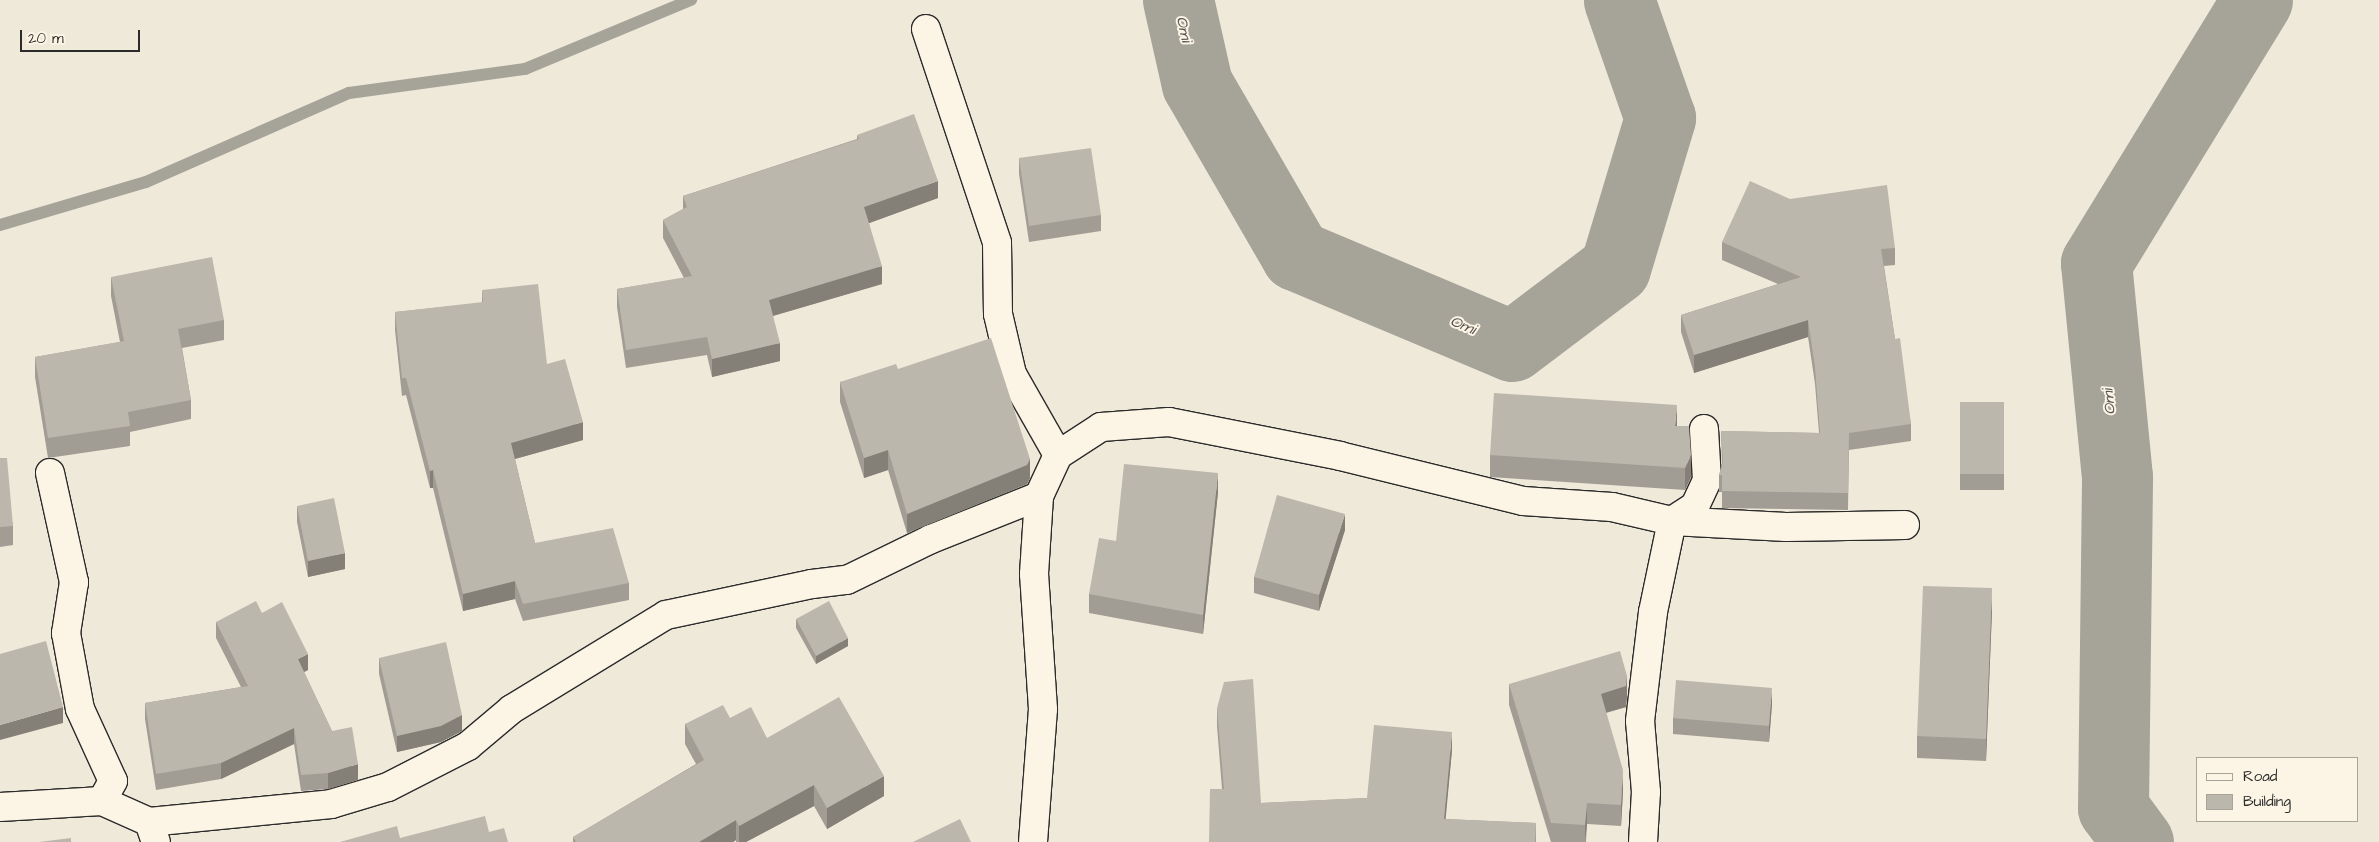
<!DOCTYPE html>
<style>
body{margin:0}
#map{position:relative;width:2379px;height:842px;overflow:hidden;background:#efe9da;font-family:"Architects Daughter",sans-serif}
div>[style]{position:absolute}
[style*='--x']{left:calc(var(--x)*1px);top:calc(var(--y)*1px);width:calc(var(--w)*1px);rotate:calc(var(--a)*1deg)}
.stream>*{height:12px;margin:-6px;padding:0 6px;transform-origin:6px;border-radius:6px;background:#a6a399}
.river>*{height:71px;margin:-35.5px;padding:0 35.5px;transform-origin:35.5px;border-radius:35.5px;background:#a6a399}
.roads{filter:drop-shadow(1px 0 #2b2b2b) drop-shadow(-1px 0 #2b2b2b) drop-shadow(0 1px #2b2b2b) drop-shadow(0 -1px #2b2b2b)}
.minor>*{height:28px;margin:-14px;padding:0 14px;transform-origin:14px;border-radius:14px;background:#fcf5e5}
.wall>*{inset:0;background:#a29d94}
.shaded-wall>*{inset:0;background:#848078}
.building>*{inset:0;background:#bcb7ac}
span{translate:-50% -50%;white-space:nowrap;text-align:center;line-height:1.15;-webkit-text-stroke:4px #fcf5e5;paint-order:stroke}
.water-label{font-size:16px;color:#565552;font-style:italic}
.legend{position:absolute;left:2196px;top:757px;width:162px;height:65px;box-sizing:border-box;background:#fcf5e5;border:1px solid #a8a49b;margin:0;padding:6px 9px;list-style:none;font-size:15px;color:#2b2b2b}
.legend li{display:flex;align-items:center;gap:10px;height:25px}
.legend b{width:25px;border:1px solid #a8a49b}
.scale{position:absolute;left:20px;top:30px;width:120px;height:22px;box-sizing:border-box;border:2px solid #2b2b2b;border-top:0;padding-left:6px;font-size:15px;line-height:18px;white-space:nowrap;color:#2b2b2b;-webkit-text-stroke:4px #fcf5e5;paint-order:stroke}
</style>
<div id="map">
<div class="stream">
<i style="--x:0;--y:225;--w:152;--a:-16.4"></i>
<i style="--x:146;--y:182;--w:222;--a:-23.7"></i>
<i style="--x:349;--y:93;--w:178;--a:-7.8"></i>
<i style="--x:525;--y:69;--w:180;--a:-22.6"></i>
</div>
<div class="river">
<i style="--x:1178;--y:0;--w:86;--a:77.3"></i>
<i style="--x:1197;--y:84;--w:198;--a:59.9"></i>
<i style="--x:1296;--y:255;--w:234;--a:22.8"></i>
<i style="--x:1512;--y:346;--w:129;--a:-37.1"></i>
<i style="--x:1615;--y:268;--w:157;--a:-73.3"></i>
<i style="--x:1660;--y:118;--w:125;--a:-109.2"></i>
<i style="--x:2138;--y:842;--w:42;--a:-126.3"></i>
<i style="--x:2113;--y:808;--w:331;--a:-89.3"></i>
<i style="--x:2117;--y:477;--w:215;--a:-95.6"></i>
<i style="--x:2096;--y:263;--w:308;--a:-58.5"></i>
</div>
<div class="roads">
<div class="minor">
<i style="--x:926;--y:29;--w:225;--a:71.6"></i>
<i style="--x:997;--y:243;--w:71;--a:89.2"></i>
<i style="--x:998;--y:314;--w:62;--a:76.9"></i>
<i style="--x:1012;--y:374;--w:93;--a:60.4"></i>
<i style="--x:50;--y:473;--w:112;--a:77.6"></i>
<i style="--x:74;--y:582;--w:52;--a:98.9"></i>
<i style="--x:66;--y:633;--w:77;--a:79.6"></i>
<i style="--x:80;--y:709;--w:79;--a:65.4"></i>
<i style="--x:113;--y:781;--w:23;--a:119"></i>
<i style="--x:0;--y:807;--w:102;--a:-3.4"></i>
<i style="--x:102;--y:801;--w:51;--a:24.1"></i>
<i style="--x:149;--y:822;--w:21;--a:71"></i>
<i style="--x:149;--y:822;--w:183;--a:-5.6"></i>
<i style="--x:331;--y:804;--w:59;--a:-16.6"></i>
<i style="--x:388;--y:787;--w:90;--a:-27.1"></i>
<i style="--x:468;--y:746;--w:57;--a:-40.1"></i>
<i style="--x:512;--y:709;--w:180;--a:-31.4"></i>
<i style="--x:666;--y:615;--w:149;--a:-12"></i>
<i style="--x:812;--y:584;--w:35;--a:-7"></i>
<i style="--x:847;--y:580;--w:93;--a:-26"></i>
<i style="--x:931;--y:539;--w:116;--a:-21.7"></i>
<i style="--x:1033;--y:842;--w:133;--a:-85.7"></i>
<i style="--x:1043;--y:709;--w:135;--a:-93.8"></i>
<i style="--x:1034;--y:574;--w:78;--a:-86.3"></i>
<i style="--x:1039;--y:496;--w:45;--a:-65.1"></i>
<i style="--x:1058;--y:455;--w:51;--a:-33.1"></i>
<i style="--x:1101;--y:427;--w:68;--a:-4.2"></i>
<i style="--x:1169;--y:422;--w:174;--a:11.2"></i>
<i style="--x:1340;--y:456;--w:188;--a:13.8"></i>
<i style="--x:1523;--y:501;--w:89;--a:3.9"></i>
<i style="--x:1612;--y:507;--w:62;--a:13.1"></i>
<i style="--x:1672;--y:521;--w:114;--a:3"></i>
<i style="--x:1786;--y:527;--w:119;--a:-1"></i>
<i style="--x:1643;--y:842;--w:50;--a:-86.6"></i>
<i style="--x:1646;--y:792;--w:71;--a:-94.8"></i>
<i style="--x:1640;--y:721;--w:110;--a:-83.2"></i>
<i style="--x:1653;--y:612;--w:93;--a:-78.2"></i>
<i style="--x:1672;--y:521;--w:27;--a:-33"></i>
<i style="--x:1695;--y:506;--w:29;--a:-65"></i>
<i style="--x:1707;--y:480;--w:51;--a:-93.4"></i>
</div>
</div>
<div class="wall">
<i style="clip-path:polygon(857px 135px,938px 198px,869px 223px,882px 284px,773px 316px,780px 361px,712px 377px,707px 355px,626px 368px,617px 307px,617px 289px,684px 278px,663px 238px,663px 220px,683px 209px,683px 196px,857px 139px)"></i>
<i style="clip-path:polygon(1019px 158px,1101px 215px,1101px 231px,1029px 242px,1019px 174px)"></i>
<i style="clip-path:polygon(1722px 242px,1895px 248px,1895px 265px,1884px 266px,1895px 339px,1911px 424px,1911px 441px,1849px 450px,1848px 510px,1722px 508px,1722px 492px,1719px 492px,1719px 475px,1722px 465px,1721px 431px,1819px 433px,1815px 384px,1808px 337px,1694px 373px,1681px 332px,1681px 315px,1778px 284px,1722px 260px)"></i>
<i style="clip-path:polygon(111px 277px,224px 320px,224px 340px,182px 348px,191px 400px,191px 419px,130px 432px,130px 446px,48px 458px,35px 377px,35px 357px,120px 342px,111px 296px)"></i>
<i style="clip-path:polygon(482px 290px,547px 364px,583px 440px,515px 459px,535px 543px,629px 583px,629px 600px,523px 621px,515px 599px,463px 611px,433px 488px,430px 488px,406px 395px,402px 396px,395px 330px,395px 312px,482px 303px)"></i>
<i style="clip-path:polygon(898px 369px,1030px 478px,1027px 484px,907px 533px,888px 470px,864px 478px,840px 402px,840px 382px)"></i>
<i style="clip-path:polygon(1960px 402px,2004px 402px,2004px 490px,1960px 490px)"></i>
<i style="clip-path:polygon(1677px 426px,1691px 477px,1685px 490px,1490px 477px,1490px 455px)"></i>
<i style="clip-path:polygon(0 458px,13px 526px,13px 545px,0 547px)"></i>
<i style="clip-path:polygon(1218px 492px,1203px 634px,1089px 613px,1089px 594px)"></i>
<i style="clip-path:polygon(297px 506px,345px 569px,308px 577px,297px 522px)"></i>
<i style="clip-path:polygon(1345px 530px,1319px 611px,1254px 593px,1254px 577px)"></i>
<i style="clip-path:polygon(1992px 610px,1986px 761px,1917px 758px,1917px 736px)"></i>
<i style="clip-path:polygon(262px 613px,308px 670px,304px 672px,332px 731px,358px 780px,328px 789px,301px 791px,294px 744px,221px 779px,156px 790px,145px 719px,145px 703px,241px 687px,216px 638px,216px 622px)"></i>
<i style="clip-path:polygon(796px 619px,848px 646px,816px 664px,796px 628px)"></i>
<i style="clip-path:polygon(379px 658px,462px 731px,441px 742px,397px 752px,379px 674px)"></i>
<i style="clip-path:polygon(1509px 684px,1627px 696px,1626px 707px,1606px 713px,1623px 791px,1621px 826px,1587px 824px,1586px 842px,1551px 842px,1509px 705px)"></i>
<i style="clip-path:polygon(1772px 704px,1769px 742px,1673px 734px,1673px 718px)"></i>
<i style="clip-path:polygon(1217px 708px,1261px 803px,1367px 798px,1452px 750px,1445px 819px,1536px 823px,1536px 842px,1209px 842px,1222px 789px,1217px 726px)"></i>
<i style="clip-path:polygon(730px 718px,767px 738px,884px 796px,827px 829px,814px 806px,746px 842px,736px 842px,736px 840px,733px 842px,573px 842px,573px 837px,696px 764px,685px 744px,685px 724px)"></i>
</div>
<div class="shaded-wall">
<i style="clip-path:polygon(938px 181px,938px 198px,864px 225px,864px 207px)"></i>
<i style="clip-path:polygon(882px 266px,882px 284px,769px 317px,769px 300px)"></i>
<i style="clip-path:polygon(1808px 320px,1808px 337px,1694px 373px,1694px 355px)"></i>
<i style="clip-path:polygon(780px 343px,780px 361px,712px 377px,712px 359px)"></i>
<i style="clip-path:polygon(1677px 405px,1677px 427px,1675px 426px)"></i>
<i style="clip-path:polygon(583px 422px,583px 440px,511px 460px,511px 443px)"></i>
<i style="clip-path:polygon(888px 450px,888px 470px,864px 478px,864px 458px)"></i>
<i style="clip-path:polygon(1691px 455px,1691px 477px,1685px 490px,1685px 468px)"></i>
<i style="clip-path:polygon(1030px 459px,1030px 478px,1027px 484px,907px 533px,907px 514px)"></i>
<i style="clip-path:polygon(433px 470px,433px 488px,430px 488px,430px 471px)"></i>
<i style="clip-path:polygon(1218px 473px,1218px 492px,1203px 634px,1203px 615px)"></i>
<i style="clip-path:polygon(1345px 514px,1345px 530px,1319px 611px,1319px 595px)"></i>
<i style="clip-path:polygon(345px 553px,345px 569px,308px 577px,308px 561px)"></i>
<i style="clip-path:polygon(515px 581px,515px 599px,463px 611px,463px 594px)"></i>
<i style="clip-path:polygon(1992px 588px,1992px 610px,1986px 761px,1986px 739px)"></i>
<i style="clip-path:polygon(848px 638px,848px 646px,816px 664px,816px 656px)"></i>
<i style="clip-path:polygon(308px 654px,308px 670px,298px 675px,298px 659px)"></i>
<i style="clip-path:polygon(1627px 676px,1627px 696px,1626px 707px,1601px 714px,1601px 694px)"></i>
<i style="clip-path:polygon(1772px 688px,1772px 704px,1769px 742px,1769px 726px)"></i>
<i style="clip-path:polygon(63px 707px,63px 723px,0 740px,0 725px)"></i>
<i style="clip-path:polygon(462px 715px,462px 731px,441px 742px,397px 752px,397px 736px)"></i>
<i style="clip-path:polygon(294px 728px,294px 744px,221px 779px,221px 763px)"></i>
<i style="clip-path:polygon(1452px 732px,1452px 750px,1444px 837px,1444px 819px)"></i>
<i style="clip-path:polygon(358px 764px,358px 780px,328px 789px,328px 773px)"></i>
<i style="clip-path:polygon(1623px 770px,1623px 791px,1621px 826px,1621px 805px)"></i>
<i style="clip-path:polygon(884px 776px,884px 796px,827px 829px,827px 808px)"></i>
<i style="clip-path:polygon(814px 785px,814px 806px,746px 842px,739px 842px,739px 826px)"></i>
<i style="clip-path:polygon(1587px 803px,1587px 824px,1585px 842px,1585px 825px)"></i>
<i style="clip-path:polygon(736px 820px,736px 840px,733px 842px,699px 842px)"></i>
</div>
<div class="building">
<i style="clip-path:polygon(914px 114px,938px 181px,864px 207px,882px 266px,769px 300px,780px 343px,712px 359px,707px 337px,626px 350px,617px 289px,692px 276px,663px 220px,687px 207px,683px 196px,859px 139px,857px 135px)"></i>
<i style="clip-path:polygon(1091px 148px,1101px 215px,1029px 226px,1019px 158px)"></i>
<i style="clip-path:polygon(1750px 181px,1790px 199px,1887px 185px,1895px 248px,1881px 249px,1895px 339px,1900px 338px,1911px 424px,1849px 433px,1848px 493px,1722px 491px,1722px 475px,1719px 475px,1723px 462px,1721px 431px,1820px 433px,1815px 367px,1808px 320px,1694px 355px,1681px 315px,1801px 277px,1722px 242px)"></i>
<i style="clip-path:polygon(212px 257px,224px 320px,178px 329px,191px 400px,128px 412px,130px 426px,48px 438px,35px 357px,124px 341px,111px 277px)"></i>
<i style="clip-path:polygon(538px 284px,547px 364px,565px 359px,583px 422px,511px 443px,535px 543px,613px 528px,629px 583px,523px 604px,515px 581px,463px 594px,433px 470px,430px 471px,406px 378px,402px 378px,395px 312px,483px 302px,482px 290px)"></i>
<i style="clip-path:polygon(991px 338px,1030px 459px,1027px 465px,907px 514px,888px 450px,864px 458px,840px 382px,896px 364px,898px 369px)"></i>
<i style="clip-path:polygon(1494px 393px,1677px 405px,1675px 426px,1689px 426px,1691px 455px,1685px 468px,1490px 455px)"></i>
<i style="clip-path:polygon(1960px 402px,2004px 402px,2004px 474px,1960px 474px)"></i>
<i style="clip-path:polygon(0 458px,7px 458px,13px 526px,0 527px)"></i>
<i style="clip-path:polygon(1124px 464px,1218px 473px,1203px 615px,1089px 594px,1099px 538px,1116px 541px)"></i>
<i style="clip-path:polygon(1277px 495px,1345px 514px,1319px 595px,1254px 577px)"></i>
<i style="clip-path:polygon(334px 498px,345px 553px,308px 561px,297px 506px)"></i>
<i style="clip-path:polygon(1923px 586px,1992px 588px,1986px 739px,1917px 736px)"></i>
<i style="clip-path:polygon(256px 601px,262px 613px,282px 602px,308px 654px,298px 659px,332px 731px,352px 727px,358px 764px,328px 773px,301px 775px,294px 728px,221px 763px,156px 774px,145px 703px,248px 686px,216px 622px)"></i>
<i style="clip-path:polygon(829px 601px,848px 638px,816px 656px,796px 619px)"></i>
<i style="clip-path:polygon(46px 641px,63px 707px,0 725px,0 654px)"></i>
<i style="clip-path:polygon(446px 642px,462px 715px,441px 726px,397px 736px,379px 658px)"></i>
<i style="clip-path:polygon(1620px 651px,1627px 676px,1626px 686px,1601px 694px,1623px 770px,1621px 805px,1587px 803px,1585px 825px,1551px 823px,1509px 684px)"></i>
<i style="clip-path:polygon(1253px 679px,1261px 803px,1367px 798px,1374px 725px,1452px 732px,1444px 819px,1536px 823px,1535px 842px,1209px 842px,1210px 789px,1224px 789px,1217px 708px,1224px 682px)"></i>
<i style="clip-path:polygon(1676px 680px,1772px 688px,1769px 726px,1673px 718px)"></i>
<i style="clip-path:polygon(839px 697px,884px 776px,827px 808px,814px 785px,739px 826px,736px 820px,699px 842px,576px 842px,573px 837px,704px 760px,685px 724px,723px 705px,730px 718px,751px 707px,767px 738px)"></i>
<i style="clip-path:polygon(485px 816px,489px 832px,504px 828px,508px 842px,340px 842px,397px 826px,400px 838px)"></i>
<i style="clip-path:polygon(960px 819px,971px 842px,913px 842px)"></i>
<i style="clip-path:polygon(71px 838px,71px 842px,39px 842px)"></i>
</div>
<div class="water-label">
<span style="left:1184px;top:29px;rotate:77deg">Omi</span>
<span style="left:1463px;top:325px;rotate:23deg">Omi</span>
<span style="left:2109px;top:402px;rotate:-96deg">Omi</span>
</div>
<ul class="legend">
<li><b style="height:6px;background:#fcf5e5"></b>Road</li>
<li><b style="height:14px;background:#bcb7ac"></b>Building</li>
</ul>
<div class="scale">20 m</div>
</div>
